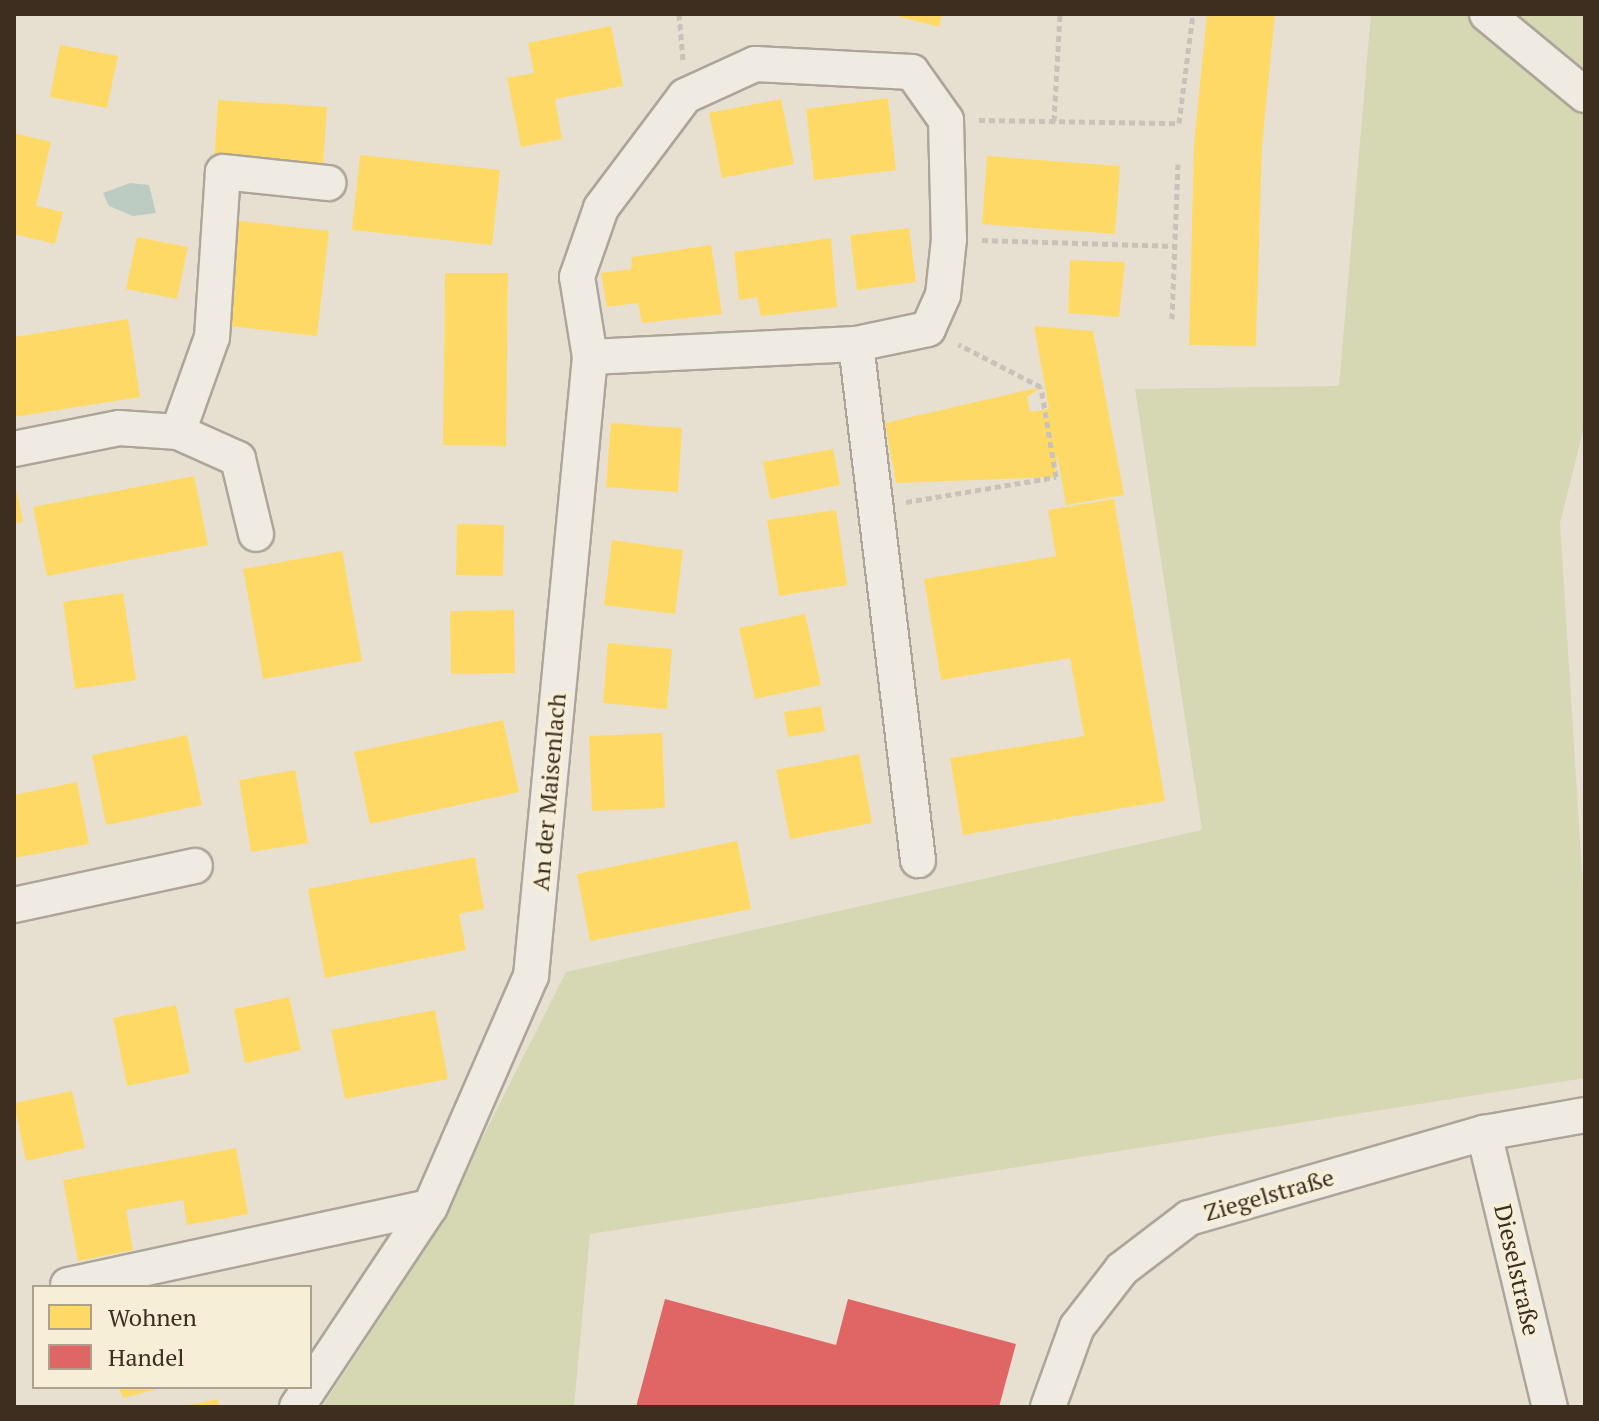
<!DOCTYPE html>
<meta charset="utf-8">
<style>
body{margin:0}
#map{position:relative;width:1599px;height:1421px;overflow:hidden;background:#e7e0d1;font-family:"PT Serif",serif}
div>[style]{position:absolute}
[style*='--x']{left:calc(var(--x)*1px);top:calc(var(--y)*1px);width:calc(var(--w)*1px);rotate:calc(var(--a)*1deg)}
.green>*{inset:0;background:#d6d7b3}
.water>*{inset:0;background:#bcccc2}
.homes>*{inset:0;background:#ffd966}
.shops>*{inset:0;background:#e06666}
.path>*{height:5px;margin-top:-2.5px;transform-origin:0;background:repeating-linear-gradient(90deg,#c8c2b9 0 6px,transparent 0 10px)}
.roads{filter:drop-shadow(2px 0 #ada599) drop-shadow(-2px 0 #ada599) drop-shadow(0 2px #ada599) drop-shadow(0 -2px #ada599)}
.minor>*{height:34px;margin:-17px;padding:0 17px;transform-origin:17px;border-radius:17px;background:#efebe3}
span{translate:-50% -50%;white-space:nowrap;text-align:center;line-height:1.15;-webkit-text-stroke:8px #f7eed8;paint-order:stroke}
.street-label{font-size:24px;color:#3d2e20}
.frame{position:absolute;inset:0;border:16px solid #3d2e20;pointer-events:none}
.legend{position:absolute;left:32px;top:1285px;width:280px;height:104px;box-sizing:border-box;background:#f7eed8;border:2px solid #ada18e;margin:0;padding:10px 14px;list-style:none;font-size:24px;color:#3d2e20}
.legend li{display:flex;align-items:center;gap:16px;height:40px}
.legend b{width:40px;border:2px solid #ada18e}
</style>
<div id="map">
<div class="green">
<i style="clip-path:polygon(1371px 14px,1585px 14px,1585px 423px,1560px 523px,1585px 921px,1585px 1078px,590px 1234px,574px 1407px,322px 1407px,429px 1244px,566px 972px,1202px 830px,1135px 389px,1339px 386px)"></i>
</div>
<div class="water">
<i style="clip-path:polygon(130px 183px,149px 185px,156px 213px,133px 216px,109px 206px,103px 193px)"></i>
</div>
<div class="homes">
<i style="clip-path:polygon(889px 14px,942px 14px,939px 27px)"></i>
<i style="clip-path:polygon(1207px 14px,1275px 14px,1262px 146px,1256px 346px,1189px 345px,1194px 144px)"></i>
<i style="clip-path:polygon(611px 26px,623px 86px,555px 99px,562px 139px,521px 147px,507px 78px,534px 73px,528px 43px)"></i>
<i style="clip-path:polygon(60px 45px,118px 56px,107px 108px,50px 97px)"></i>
<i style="clip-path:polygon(888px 98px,896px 170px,814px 180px,806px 109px)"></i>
<i style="clip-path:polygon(781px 99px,794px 164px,722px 178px,709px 113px)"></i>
<i style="clip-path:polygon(218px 100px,327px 107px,323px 167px,214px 160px)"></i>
<i style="clip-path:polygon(14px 133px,51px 142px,36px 206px,63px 212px,55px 244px,14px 234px)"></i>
<i style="clip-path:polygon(360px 155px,500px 170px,492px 245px,352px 230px)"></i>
<i style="clip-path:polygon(987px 156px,1120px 166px,1115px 234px,982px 224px)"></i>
<i style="clip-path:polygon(232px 220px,329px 231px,317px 336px,220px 325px)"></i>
<i style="clip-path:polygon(909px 228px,916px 282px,857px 290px,850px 235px)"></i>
<i style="clip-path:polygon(137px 237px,188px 247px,177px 299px,126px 289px)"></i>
<i style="clip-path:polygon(831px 238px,837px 307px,761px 316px,757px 297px,739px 300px,734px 252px)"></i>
<i style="clip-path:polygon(711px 245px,722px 314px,642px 323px,638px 303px,607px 307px,601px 273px,631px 269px,632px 257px)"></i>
<i style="clip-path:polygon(1070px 260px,1125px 262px,1119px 317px,1068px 313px)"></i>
<i style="clip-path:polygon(445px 273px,508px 273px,506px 446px,443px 445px)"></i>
<i style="clip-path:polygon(128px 319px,140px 397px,14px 417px,14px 337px)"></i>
<i style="clip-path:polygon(1034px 326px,1093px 331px,1124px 495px,1066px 505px,1057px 453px,1056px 477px,896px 483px,885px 423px,1041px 387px,1027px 397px,1030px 412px,1049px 409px)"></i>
<i style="clip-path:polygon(611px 423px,682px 428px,678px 492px,606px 487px)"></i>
<i style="clip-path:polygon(833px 449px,840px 485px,770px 499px,763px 462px)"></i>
<i style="clip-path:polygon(194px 476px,208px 545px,47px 576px,33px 507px)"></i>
<i style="clip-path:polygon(17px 492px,23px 522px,14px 523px,14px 493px)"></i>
<i style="clip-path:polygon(1114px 499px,1165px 801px,963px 835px,950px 758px,1084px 736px,1070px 658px,941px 680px,924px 579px,1056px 556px,1048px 510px)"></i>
<i style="clip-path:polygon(836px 510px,847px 585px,779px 596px,767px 520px)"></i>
<i style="clip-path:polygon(457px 524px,504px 525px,503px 576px,456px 575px)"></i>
<i style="clip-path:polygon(612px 540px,683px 550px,675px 614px,604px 605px)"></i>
<i style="clip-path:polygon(342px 551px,362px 661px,263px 679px,243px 569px)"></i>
<i style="clip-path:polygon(123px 593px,136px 680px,75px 689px,63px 602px)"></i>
<i style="clip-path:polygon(514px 610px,515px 673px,451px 674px,450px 611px)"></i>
<i style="clip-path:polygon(805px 614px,821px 685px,755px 699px,739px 628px)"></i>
<i style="clip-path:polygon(608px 643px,672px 649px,667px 709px,603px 703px)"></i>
<i style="clip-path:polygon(821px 706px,825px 731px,788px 737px,784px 712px)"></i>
<i style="clip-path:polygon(503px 720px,519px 792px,370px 824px,354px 752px)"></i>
<i style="clip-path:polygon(662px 733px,665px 808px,592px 811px,589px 736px)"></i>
<i style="clip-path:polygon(187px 735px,202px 805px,106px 825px,92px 755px)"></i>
<i style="clip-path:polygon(859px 754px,872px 823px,790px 839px,776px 770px)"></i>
<i style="clip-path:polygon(295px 770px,308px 843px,251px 852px,239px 780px)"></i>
<i style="clip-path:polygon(77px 782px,89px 844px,14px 858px,14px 795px)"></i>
<i style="clip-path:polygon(737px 841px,751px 909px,590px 941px,577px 874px)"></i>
<i style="clip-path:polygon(475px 857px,484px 909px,459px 914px,466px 950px,325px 978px,308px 889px)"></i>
<i style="clip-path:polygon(289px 997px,301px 1050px,245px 1063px,234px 1009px)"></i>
<i style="clip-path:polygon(176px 1005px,190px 1073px,127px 1086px,113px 1018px)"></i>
<i style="clip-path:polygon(435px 1010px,448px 1079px,345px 1099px,331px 1030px)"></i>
<i style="clip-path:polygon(72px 1091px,85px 1148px,26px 1161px,14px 1103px)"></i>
<i style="clip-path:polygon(236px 1148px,248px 1214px,187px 1225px,183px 1200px,126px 1210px,133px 1250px,78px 1261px,63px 1180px)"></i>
<i style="clip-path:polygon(119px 1387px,161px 1387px,161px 1388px,123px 1398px)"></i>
<i style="clip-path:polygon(218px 1399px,219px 1407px,184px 1407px,184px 1406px)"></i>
</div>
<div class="shops">
<i style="clip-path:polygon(665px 1299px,836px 1345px,848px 1299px,1016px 1344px,999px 1407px,636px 1407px)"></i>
</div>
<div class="path">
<i style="--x:679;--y:14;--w:47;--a:85.1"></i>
<i style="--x:979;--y:120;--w:200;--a:0.9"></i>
<i style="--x:1179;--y:123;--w:110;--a:-82.7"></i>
<i style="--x:1054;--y:121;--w:107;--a:-86.8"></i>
<i style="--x:982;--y:240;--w:193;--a:1.8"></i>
<i style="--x:1172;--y:319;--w:155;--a:-87.8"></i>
<i style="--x:906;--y:502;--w:152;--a:-9.5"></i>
<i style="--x:1056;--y:477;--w:91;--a:-99.5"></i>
<i style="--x:1041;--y:387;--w:93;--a:-152.6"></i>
</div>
<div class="roads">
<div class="minor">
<i style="--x:1487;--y:14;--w:127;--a:39.6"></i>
<i style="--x:856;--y:344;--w:520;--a:83.15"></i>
<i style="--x:178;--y:432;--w:101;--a:-70.3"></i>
<i style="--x:212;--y:337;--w:165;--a:-86.2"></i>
<i style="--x:223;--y:172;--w:106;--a:6"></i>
<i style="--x:14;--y:449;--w:107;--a:-11.3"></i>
<i style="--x:119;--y:428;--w:59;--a:3.9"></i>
<i style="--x:178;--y:432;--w:66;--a:24.2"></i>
<i style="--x:238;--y:459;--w:77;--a:76.5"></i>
<i style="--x:14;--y:905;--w:185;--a:-12.2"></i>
<i style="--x:1484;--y:1133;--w:282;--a:76.5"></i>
<i style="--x:68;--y:1285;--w:370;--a:-12.2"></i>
<i style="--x:297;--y:1407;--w:240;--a:-56.4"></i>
<i style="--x:430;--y:1207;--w:252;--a:-66.4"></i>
<i style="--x:531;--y:976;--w:622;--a:-84.56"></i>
<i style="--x:590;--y:357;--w:81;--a:-99.2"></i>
<i style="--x:577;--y:277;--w:73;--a:-70.8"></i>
<i style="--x:601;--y:208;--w:140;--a:-53.1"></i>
<i style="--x:685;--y:96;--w:77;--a:-24.6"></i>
<i style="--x:755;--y:64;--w:157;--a:2.9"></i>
<i style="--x:912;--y:72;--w:59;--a:54.7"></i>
<i style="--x:946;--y:120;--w:119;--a:88.6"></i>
<i style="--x:949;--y:239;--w:56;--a:96.1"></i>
<i style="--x:943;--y:295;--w:37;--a:114"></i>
<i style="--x:928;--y:329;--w:74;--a:168.2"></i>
<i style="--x:856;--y:344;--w:266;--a:177.2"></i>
<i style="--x:1048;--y:1407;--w:85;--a:-70.1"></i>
<i style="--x:1077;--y:1327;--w:73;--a:-52.2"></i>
<i style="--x:1122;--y:1269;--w:84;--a:-37.3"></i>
<i style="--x:1189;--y:1218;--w:307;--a:-16.1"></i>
<i style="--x:1484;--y:1133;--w:103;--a:-10.1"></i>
</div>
</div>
<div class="street-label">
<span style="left:549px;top:792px;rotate:-85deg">An der Maisenlach</span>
<span style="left:1269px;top:1195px;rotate:-16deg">Ziegelstraße</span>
<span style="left:1517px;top:1270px;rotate:77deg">Dieselstraße</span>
</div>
<div class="frame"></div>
<ul class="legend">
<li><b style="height:22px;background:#ffd966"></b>Wohnen</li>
<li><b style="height:22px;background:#e06666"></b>Handel</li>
</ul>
</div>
